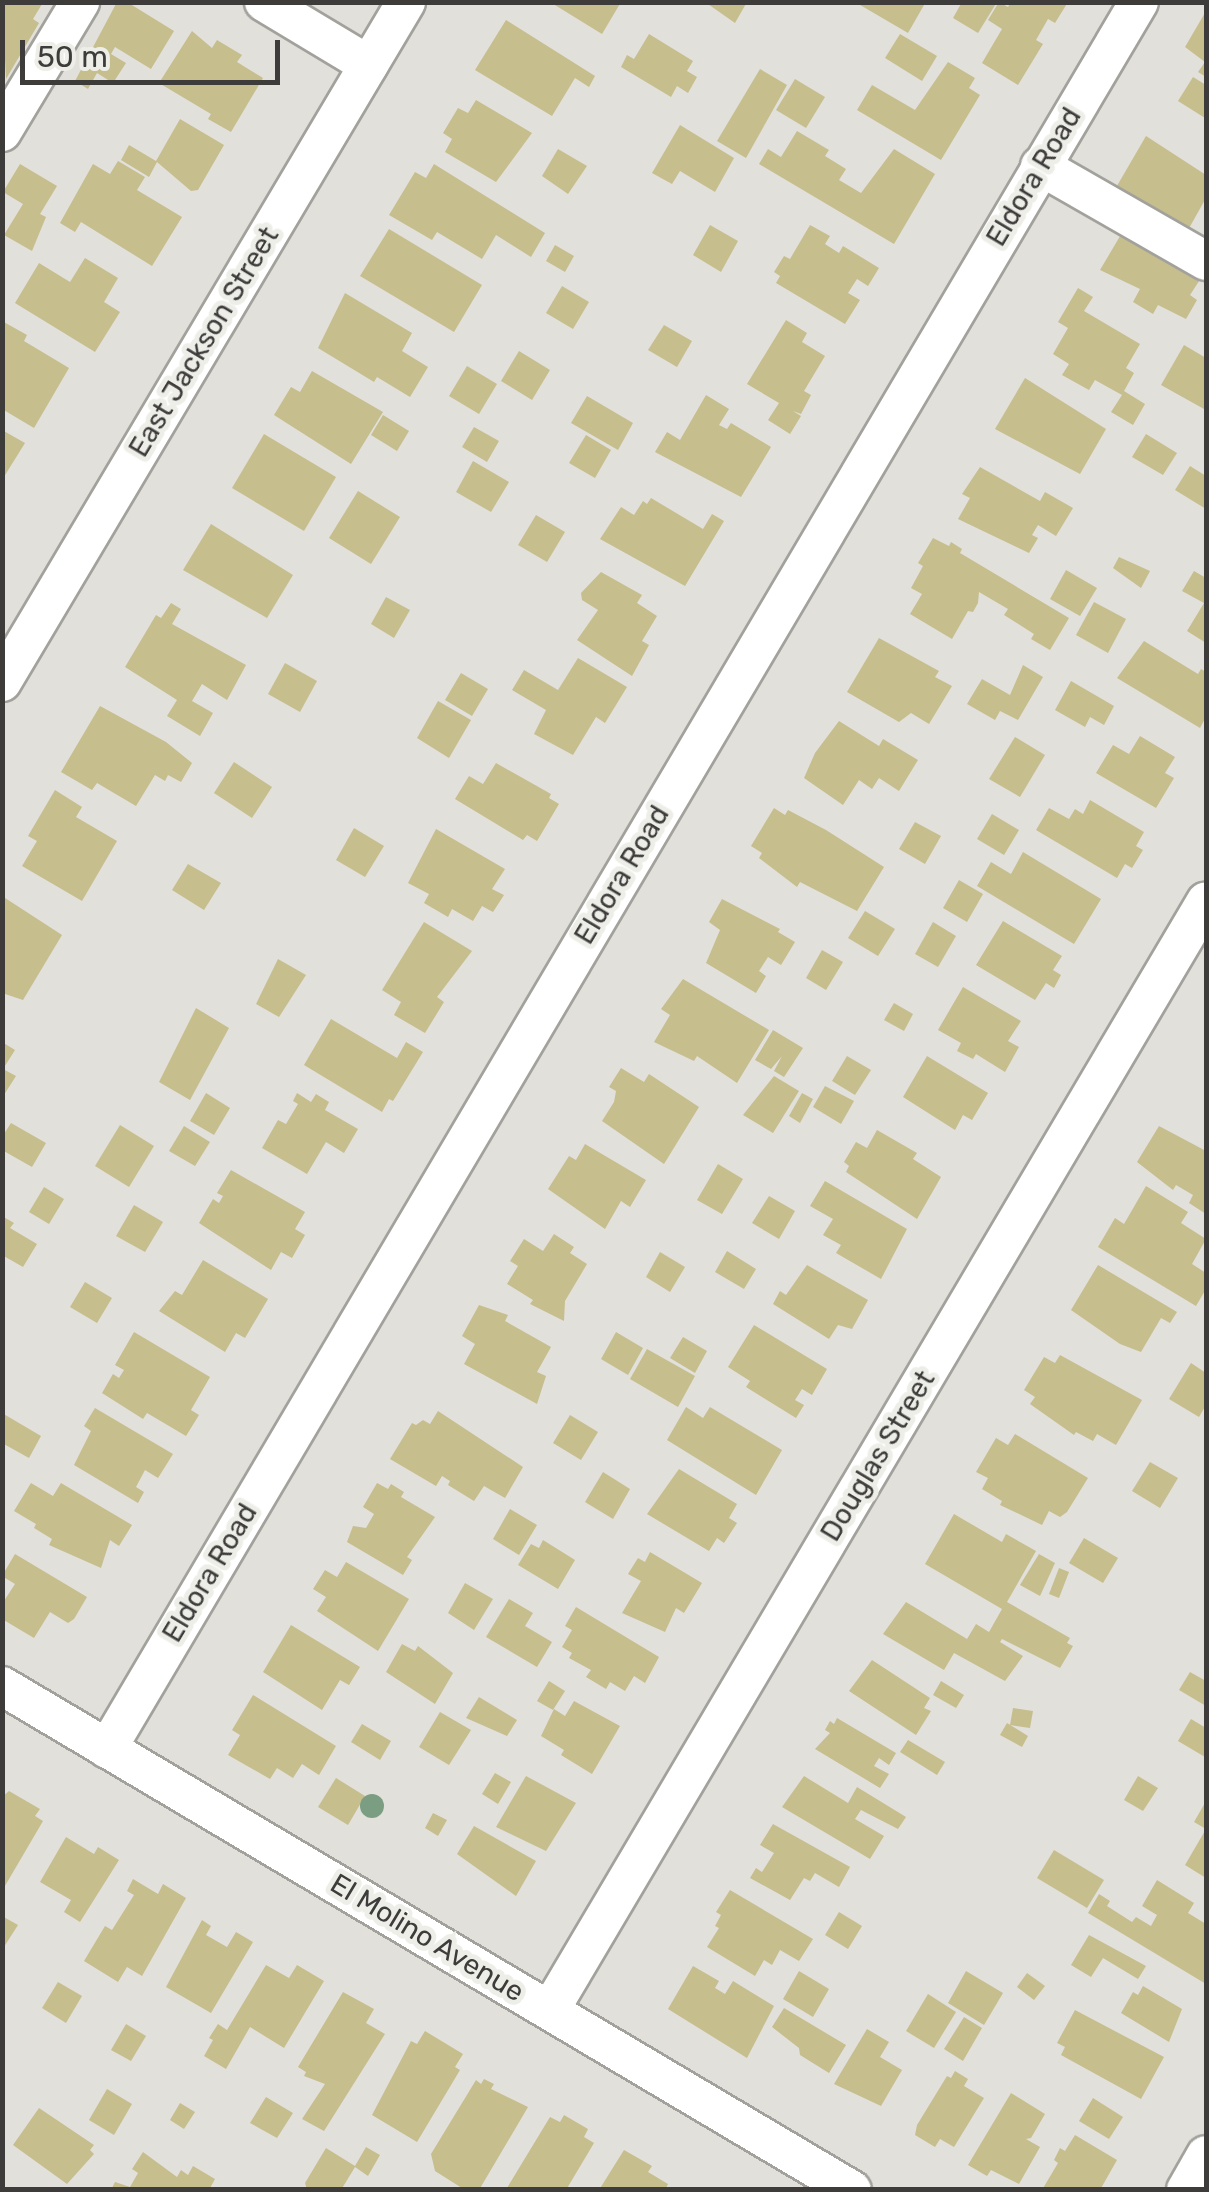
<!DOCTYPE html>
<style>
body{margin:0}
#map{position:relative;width:1209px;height:2192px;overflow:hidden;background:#e1e0db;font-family:Rubik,sans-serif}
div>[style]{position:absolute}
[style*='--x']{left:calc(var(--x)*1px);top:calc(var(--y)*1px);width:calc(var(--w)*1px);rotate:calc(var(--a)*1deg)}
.building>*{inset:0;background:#c6be8d}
.roads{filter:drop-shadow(2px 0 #a2a19c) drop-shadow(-2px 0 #a2a19c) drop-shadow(0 2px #a2a19c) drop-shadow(0 -2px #a2a19c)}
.minor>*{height:38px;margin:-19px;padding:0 19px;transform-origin:19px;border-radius:19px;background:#fff}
.trees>*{width:24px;height:24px;margin:-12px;border-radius:50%;background:#7b9d82}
span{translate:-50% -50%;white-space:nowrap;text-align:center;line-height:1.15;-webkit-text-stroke:10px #eeeee9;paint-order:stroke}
.street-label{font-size:28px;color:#3d3c3b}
.frame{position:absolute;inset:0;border:5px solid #3d3c3b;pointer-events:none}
.scale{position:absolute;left:20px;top:40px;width:260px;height:45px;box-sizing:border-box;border:5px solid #3d3c3b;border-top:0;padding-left:12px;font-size:30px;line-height:35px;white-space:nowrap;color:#3d3c3b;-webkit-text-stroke:8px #eeeee9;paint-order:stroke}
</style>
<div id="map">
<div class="building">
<i style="clip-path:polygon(2px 2px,42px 4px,33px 19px,39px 23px,6px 79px)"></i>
<i style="clip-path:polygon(117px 2px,127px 2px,174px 31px,151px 69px,115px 47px,111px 54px,126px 63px,113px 83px,97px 73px,88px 89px,75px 81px)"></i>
<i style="clip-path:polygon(550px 2px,621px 2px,602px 34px)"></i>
<i style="clip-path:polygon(705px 2px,747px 2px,735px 23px)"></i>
<i style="clip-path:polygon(855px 2px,919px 2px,924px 5px,908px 33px)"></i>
<i style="clip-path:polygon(962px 2px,997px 2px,978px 33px,953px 18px)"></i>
<i style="clip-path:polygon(999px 2px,1008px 7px,1011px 2px,1068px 2px,1055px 23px,1048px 19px,1036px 40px,1043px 44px,1018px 85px,982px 63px,1002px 29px,988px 20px)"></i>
<i style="clip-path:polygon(1206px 11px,1206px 77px,1198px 72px,1205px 62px,1185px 47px)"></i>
<i style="clip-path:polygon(506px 20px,595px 76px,589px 87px,575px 78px,552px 116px,475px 70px)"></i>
<i style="clip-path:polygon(192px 31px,212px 48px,217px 40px,242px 55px,237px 62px,263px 78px,231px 132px,208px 119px,211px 114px,159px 83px)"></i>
<i style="clip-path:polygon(649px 34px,693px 61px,687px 71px,697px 77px,688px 93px,677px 86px,671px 97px,621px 67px,627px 55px,634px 59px)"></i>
<i style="clip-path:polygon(900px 34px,937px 56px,922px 81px,885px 58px)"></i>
<i style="clip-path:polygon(948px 62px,975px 78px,969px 88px,980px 95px,941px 160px,857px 110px,872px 85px,915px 110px)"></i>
<i style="clip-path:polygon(760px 69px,787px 85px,746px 158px,717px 141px)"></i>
<i style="clip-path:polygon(1193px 77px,1206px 85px,1205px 118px,1178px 101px)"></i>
<i style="clip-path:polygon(795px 79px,825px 97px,806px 128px,776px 110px)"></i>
<i style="clip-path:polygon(476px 100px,532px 133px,496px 182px,445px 152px,452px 139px,443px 133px,458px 108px,468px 113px)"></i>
<i style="clip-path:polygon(180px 119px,224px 145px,198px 190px,191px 191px,157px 162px,149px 177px,121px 160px,129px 145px,156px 161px)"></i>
<i style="clip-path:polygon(680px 125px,734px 158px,715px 192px,680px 171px,672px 184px,652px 173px)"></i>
<i style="clip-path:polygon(797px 131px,829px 150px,825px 156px,846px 169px,839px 180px,861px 193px,894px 149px,935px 174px,894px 244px,759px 164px,768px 149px,781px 157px)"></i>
<i style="clip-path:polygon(1146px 136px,1206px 175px,1206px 198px,1188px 230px,1114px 191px)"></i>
<i style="clip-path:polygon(558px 149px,587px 166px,568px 194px,542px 176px)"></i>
<i style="clip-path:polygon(118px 161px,145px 177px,137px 190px,182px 217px,152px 266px,81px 222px,75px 232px,60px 223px,93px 164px,110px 174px)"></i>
<i style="clip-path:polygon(20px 164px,57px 186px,40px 214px,46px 217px,32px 251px,4px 235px,23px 204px,3px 192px)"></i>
<i style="clip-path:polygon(434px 164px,545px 233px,531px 257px,496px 235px,482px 259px,437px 232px,432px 240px,389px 215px,415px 172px,426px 178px)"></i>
<i style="clip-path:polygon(710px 225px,738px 241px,721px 272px,693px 255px)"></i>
<i style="clip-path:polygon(810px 225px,830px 236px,825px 244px,839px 253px,843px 246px,879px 268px,868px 286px,857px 279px,848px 293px,860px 300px,845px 324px,776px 283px,780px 276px,774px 272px,784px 256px,790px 259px)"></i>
<i style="clip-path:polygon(1126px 226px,1203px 275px,1190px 295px,1197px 300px,1186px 319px,1158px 305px,1153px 314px,1133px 302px,1140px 289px,1100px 270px)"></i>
<i style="clip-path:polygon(389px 229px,482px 285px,454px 332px,360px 276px)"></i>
<i style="clip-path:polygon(555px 245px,574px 256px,565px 272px,546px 261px)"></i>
<i style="clip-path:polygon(85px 258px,118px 278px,104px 302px,120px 312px,95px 352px,15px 303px,39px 263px,70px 282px)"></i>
<i style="clip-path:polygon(562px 286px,589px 302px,573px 329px,546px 313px)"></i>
<i style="clip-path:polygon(1078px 288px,1093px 297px,1084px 311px,1140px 344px,1126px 368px,1134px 373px,1124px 391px,1145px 404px,1133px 425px,1111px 412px,1122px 395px,1095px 380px,1089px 390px,1062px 375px,1069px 364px,1053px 354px,1068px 328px,1058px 322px)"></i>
<i style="clip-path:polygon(345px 293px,412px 333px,402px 351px,428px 367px,410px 397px,377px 377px,374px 382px,318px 348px)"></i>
<i style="clip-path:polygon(786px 320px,807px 333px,802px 342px,825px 356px,804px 391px,811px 395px,801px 414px,793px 411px,801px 416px,790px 434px,768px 420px,779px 403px,747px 384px)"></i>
<i style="clip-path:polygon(2px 321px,27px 335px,24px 341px,69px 368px,34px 428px,2px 409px)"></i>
<i style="clip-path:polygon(664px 325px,692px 341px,677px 367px,648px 350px)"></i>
<i style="clip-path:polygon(1184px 345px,1206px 358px,1204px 409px,1161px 385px)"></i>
<i style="clip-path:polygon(519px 351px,550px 370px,532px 400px,501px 381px)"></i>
<i style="clip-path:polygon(467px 366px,497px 384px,479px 414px,449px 396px)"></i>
<i style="clip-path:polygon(312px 371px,383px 412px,351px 464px,274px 415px,291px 387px,300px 392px)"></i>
<i style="clip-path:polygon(1025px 378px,1106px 429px,1080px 474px,995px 429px)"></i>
<i style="clip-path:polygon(706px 395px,729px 409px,719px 425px,727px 429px,731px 423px,771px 447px,741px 497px,655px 452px,667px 432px,680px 440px)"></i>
<i style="clip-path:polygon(587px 396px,633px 423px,618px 450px,571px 423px)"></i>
<i style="clip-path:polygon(383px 415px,409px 431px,397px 451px,371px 435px)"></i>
<i style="clip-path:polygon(474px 427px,499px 441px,487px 462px,462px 447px)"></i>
<i style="clip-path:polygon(2px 430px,25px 443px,2px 480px)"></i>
<i style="clip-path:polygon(264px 434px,336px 477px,304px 531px,232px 488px)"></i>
<i style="clip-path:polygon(1146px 434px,1177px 453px,1163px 475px,1132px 457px)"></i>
<i style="clip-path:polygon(586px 435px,611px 450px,595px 478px,569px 463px)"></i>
<i style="clip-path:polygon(473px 461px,509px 482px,491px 512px,456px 492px)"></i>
<i style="clip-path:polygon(1190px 466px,1206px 476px,1206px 509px,1175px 490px)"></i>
<i style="clip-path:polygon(980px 467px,1040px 501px,1045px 492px,1073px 508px,1056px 536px,1038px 525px,1032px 535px,1038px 538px,1029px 553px,958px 519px,970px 498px,962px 494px)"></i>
<i style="clip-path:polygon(358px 491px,400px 517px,371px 564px,329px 538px)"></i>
<i style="clip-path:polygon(651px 498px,703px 529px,712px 514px,724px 521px,685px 586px,600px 539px,621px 507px,634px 515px,643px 501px,647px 504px)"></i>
<i style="clip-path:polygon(536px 515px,565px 532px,547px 562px,518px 545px)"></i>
<i style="clip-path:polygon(211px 524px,293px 575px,267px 618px,183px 570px)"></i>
<i style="clip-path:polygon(933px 538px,949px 546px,951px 542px,962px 549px,960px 553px,1069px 618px,1050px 650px,1031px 639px,1034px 634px,1004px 615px,1008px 609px,979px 592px,978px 603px,973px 612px,968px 611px,952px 639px,910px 614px,922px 594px,911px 588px,923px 566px,918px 563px)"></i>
<i style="clip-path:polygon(1119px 557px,1150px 571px,1141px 588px,1113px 568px)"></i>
<i style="clip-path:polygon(1066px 570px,1097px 588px,1080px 616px,1050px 599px)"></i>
<i style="clip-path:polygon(1194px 571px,1206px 578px,1206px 643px,1187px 631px,1204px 603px,1182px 591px)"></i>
<i style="clip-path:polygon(601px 572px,642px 595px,637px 603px,657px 616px,642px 641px,649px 645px,632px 676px,577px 640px,598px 610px,582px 600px,581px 593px)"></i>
<i style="clip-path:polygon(386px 597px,410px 610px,394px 638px,371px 624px)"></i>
<i style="clip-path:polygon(1094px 602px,1126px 619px,1108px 653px,1076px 635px)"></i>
<i style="clip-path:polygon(171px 603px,181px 609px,172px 624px,246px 665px,227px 700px,202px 684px,192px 701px,213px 713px,200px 736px,167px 716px,177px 700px,125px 667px,156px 615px,161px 618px)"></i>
<i style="clip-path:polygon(879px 638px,939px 671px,935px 677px,952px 686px,929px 724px,911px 713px,899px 722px,847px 692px)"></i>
<i style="clip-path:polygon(1144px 641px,1198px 674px,1201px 669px,1206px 672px,1206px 717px,1200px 728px,1117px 678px)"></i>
<i style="clip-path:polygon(578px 658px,627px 687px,605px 723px,596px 717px,573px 755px,534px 734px,546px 710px,512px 690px,524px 670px,558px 690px)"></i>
<i style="clip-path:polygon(285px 663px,317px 681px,300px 712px,268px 694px)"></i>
<i style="clip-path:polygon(1023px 665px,1043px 677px,1018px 720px,1000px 711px,995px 720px,967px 704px,982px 679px,1010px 695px)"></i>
<i style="clip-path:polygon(461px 673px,488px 689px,472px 716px,445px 700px)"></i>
<i style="clip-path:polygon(1071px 681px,1114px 706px,1104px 725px,1090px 717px,1085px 727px,1055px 710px)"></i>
<i style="clip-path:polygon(438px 701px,471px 720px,449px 758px,417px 738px)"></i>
<i style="clip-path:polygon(100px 706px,166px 742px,192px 763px,181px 782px,168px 775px,165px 781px,155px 775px,136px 806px,97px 783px,92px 790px,61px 772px)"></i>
<i style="clip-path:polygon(839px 721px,879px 746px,883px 739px,918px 760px,899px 791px,879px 778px,872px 789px,859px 780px,843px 805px,804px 778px,815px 753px)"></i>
<i style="clip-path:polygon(1140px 736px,1175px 757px,1165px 773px,1174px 778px,1156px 808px,1096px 773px,1113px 745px,1129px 754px)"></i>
<i style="clip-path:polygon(1015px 737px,1045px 755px,1020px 797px,989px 779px)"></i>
<i style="clip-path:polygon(234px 762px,272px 787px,252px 818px,214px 793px)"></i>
<i style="clip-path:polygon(496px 763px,551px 794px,549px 798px,559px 804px,537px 841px,527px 835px,523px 840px,455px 799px,469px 776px,483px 784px)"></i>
<i style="clip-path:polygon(55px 790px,82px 807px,76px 817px,117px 841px,82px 901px,22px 866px,37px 841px,28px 836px)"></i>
<i style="clip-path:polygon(1090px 800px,1144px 832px,1136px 846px,1143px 850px,1132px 868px,1125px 864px,1117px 878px,1036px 830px,1049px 808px,1069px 819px,1075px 809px,1083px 814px)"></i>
<i style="clip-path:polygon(774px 808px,785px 815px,788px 810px,826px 830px,884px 867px,857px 911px,800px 882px,797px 887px,759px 858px,762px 853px,751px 846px)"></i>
<i style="clip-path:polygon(992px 814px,1019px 830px,1004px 855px,977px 839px)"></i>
<i style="clip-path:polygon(915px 822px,941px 836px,925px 864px,899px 849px)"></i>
<i style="clip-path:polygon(354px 828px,384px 846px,365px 877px,336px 860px)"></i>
<i style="clip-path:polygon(436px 829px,505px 869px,492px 889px,504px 895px,493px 912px,482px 906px,473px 921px,452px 909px,448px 917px,424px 903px,429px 894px,408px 883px)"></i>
<i style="clip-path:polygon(1023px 852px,1101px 899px,1074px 944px,977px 886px,991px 862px,1011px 874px)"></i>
<i style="clip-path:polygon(188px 864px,221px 883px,204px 910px,172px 890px)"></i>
<i style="clip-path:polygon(959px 880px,983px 894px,967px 922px,943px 908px)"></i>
<i style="clip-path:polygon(2px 896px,62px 935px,23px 1000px,2px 993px)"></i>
<i style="clip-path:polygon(722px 899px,780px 929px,778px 932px,795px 942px,781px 965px,768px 957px,759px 971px,766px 976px,756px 993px,706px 963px,720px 930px,709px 922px)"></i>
<i style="clip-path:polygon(865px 911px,895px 929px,878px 956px,848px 938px)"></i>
<i style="clip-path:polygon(1003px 921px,1062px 956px,1053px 970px,1061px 975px,1054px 988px,1046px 983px,1035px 1000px,976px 965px)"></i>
<i style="clip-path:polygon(424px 922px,472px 951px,437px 997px,444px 1002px,425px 1033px,394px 1015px,401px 1002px,382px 990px)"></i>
<i style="clip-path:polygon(933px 922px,956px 936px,938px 967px,915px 954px)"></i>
<i style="clip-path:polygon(822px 950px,843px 962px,826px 990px,806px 978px)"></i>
<i style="clip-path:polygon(278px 959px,306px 975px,279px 1017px,256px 1004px)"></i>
<i style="clip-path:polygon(683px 979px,769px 1030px,737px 1083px,697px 1056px,694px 1061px,654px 1042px,670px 1015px,661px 1009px)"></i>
<i style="clip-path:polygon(963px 987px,1021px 1021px,1008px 1041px,1019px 1047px,1005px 1072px,976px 1054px,973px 1059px,957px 1051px,961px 1043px,938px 1030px)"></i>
<i style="clip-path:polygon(894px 1003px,913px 1014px,904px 1031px,884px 1020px)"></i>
<i style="clip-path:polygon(196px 1008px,229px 1028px,190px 1100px,159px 1082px)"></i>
<i style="clip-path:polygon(331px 1019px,397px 1058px,406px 1042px,423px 1052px,393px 1101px,389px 1099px,382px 1112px,304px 1065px)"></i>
<i style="clip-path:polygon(773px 1030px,803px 1048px,784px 1077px,774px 1071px,782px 1056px,771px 1069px,755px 1060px)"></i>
<i style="clip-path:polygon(2px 1042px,15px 1050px,3px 1069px,16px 1076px,2px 1098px)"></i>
<i style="clip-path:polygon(847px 1056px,871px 1070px,855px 1095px,832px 1081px)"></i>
<i style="clip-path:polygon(927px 1056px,988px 1093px,972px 1120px,963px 1115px,955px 1130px,903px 1097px)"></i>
<i style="clip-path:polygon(621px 1068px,644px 1082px,649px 1074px,699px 1107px,664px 1164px,602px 1121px,614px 1102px,616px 1091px,609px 1087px)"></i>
<i style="clip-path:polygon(774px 1076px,799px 1091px,773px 1133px,743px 1115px)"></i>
<i style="clip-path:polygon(825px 1086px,854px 1101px,841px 1124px,813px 1107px)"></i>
<i style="clip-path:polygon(206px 1093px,230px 1108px,214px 1135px,190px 1121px)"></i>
<i style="clip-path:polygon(297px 1093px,311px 1102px,316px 1094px,329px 1102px,325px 1110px,358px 1129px,344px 1153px,326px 1142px,307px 1174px,262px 1148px,278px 1120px,286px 1124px,298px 1104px,293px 1101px)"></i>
<i style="clip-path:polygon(802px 1093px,813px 1099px,800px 1123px,789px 1116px)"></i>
<i style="clip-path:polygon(11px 1123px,46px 1143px,32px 1167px,2px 1150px,2px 1137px)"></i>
<i style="clip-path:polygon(120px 1125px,154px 1146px,129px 1187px,95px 1166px)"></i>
<i style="clip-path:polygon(184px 1126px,210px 1142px,195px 1166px,169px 1151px)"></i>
<i style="clip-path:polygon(1159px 1126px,1206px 1151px,1206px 1214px,1189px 1203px,1193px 1195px,1176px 1185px,1173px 1190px,1137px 1162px)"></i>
<i style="clip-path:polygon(877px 1130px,917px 1153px,913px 1159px,941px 1177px,917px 1219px,846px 1172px,849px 1166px,844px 1162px,856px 1142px,867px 1148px)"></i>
<i style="clip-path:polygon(585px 1144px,646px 1180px,630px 1207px,621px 1201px,605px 1229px,548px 1189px,569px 1156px,576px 1160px)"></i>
<i style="clip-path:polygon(718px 1164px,743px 1179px,722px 1214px,697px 1200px)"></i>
<i style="clip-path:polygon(231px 1170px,305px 1212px,295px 1229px,305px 1235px,292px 1258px,281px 1252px,271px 1270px,199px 1223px,213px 1199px,219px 1203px,223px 1196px,217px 1193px)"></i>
<i style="clip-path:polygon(825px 1181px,907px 1229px,881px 1279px,836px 1253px,841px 1245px,823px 1235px,833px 1219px,810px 1206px)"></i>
<i style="clip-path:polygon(1146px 1186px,1188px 1212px,1181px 1223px,1206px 1239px,1192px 1264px,1206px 1273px,1206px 1289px,1196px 1306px,1098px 1247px,1115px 1218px,1124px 1224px)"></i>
<i style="clip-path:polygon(44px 1187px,64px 1199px,49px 1224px,29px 1212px)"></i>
<i style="clip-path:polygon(769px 1196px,795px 1211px,779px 1239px,752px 1223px)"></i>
<i style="clip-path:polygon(134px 1205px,163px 1222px,145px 1252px,116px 1236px)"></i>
<i style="clip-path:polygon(2px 1216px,14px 1223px,10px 1228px,37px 1244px,23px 1267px,2px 1255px)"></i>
<i style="clip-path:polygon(554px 1234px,574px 1247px,570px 1253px,587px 1264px,565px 1301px,564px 1321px,530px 1304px,533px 1300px,507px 1284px,518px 1266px,510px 1261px,524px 1239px,543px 1251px)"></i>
<i style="clip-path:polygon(727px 1251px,756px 1269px,744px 1289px,715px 1272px)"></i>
<i style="clip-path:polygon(660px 1252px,685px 1267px,670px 1292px,646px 1277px)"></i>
<i style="clip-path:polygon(203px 1260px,268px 1299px,245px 1338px,236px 1333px,225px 1352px,159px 1311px,175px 1291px,182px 1295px)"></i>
<i style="clip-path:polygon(807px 1265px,868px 1300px,852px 1329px,838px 1325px,829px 1339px,773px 1304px,780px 1291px,786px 1295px)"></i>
<i style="clip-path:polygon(1098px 1265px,1177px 1312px,1170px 1323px,1161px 1318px,1141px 1352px,1120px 1344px,1071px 1310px)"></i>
<i style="clip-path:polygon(85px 1282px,112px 1298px,97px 1323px,70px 1307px)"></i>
<i style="clip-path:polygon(479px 1305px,508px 1315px,505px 1321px,551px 1347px,537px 1372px,546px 1376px,537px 1404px,464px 1364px,475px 1344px,462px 1336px)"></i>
<i style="clip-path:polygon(754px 1325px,827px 1369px,812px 1395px,802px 1389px,795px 1400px,804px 1405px,796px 1418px,746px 1387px,750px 1381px,728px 1367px)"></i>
<i style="clip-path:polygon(134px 1332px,210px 1377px,191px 1410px,199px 1415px,186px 1436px,147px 1413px,143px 1419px,102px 1393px,113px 1374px,119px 1378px,124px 1370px,115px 1365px)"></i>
<i style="clip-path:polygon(616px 1332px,643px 1348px,628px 1375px,601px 1359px)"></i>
<i style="clip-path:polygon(683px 1337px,707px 1351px,695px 1373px,670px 1358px)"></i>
<i style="clip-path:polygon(647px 1349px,695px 1376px,678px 1407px,630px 1379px)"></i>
<i style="clip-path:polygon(1060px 1355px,1142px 1400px,1116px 1445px,1097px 1434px,1093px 1441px,1076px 1432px,1074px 1435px,1030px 1404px,1035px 1397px,1024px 1390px,1044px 1357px,1055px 1363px)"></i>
<i style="clip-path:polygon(1191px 1363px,1206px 1373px,1206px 1405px,1199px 1417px,1169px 1399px)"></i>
<i style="clip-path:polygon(686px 1407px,703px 1418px,710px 1407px,782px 1450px,756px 1495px,667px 1440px)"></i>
<i style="clip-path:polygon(95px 1408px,173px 1454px,158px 1478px,145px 1470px,136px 1487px,144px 1492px,138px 1503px,74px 1465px,91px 1431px,84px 1426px)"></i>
<i style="clip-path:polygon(438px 1411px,523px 1467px,505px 1498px,484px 1486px,474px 1501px,448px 1485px,450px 1481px,442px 1476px,436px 1486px,390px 1459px,412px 1423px,416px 1425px,423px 1420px,430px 1424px)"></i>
<i style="clip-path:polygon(2px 1413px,41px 1436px,29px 1458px,2px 1443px)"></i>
<i style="clip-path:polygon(570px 1415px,598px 1432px,581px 1460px,553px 1443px)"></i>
<i style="clip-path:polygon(1015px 1434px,1088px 1478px,1067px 1512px,1060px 1517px,1049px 1511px,1042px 1525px,1000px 1505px,1002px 1501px,982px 1489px,988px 1478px,976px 1472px,996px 1438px,1008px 1445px)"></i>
<i style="clip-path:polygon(1150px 1462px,1178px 1478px,1160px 1508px,1132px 1491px)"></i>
<i style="clip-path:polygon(679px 1469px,737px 1504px,729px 1518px,737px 1523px,724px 1543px,717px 1538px,709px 1551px,647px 1514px)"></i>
<i style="clip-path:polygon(603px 1472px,630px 1489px,613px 1519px,585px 1502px)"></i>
<i style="clip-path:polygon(31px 1483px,53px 1496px,61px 1483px,132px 1525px,119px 1546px,110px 1540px,101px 1568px,49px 1545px,52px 1539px,34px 1528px,36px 1524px,14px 1511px)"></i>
<i style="clip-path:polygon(377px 1483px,388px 1489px,391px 1484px,404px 1492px,401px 1497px,435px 1517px,407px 1557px,412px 1560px,403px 1575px,347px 1542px,353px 1526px,366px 1528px,374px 1514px,363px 1507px)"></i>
<i style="clip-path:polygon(510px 1509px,537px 1525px,519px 1555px,493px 1539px)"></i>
<i style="clip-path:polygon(954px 1514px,1002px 1542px,1006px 1534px,1036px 1551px,1007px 1602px,1070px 1638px,1067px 1643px,1073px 1646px,1060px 1668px,1002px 1639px,1000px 1642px,1023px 1656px,1005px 1681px,954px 1653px,944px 1670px,883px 1634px,906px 1602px,967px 1639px,976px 1624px,989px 1632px,1002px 1609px,925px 1564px)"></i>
<i style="clip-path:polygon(1084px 1538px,1118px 1558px,1103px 1583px,1069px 1563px)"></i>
<i style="clip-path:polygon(543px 1540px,575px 1560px,558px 1589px,518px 1565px,531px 1544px,539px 1548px)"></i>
<i style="clip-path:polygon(650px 1552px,702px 1583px,684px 1613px,676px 1608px,665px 1632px,622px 1613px,641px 1581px,628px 1574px,638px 1558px,645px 1562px)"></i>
<i style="clip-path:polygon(15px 1554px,87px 1597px,74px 1619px,68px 1623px,50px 1612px,34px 1638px,2px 1619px,2px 1604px,15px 1584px,2px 1576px)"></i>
<i style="clip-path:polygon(1039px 1554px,1055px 1563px,1040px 1596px,1020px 1585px)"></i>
<i style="clip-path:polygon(346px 1562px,409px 1599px,378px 1651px,317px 1611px,326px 1597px,313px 1589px,325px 1570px,337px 1577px)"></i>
<i style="clip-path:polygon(1059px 1568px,1069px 1572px,1059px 1598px,1049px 1594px)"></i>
<i style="clip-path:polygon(465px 1583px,493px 1599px,474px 1630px,448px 1613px)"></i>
<i style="clip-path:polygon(509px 1599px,533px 1613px,525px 1626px,552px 1642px,537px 1667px,486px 1637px)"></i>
<i style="clip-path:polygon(576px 1607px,659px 1657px,645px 1683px,634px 1676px,625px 1691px,610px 1682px,606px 1689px,586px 1677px,591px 1670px,569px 1658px,572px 1653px,562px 1647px,572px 1630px,565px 1626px)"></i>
<i style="clip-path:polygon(291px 1625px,360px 1667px,349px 1685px,340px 1680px,322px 1710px,263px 1672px)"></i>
<i style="clip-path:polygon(402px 1644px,415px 1651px,418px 1646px,453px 1673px,435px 1704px,386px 1672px)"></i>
<i style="clip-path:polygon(872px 1660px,930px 1698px,924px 1708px,931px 1711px,916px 1735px,849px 1691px)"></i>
<i style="clip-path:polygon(1190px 1672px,1206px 1681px,1206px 1706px,1179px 1690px)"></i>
<i style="clip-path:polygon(549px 1681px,565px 1691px,553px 1710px,537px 1701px)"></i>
<i style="clip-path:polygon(941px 1681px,964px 1695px,956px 1708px,933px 1695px)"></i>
<i style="clip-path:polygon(253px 1695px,336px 1746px,319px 1775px,302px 1764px,293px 1778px,277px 1768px,270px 1779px,228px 1755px,240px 1735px,232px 1730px)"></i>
<i style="clip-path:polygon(479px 1697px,517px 1720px,507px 1736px,466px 1718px)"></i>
<i style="clip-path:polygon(574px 1701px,620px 1726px,592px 1774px,561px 1755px,564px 1750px,541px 1736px,554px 1709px,565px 1716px)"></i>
<i style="clip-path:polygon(1013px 1708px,1033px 1711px,1030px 1728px,1010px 1725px)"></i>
<i style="clip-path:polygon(440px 1712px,471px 1730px,449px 1765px,419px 1747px)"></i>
<i style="clip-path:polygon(837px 1718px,896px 1753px,889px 1765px,879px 1758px,874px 1766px,889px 1774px,880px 1788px,815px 1749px,830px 1733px,825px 1730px,830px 1721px,834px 1724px)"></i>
<i style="clip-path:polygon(1191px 1719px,1206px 1728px,1205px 1757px,1178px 1741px)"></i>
<i style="clip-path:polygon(1007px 1723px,1028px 1736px,1022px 1747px,1000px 1735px)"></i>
<i style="clip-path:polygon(362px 1724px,391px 1741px,380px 1760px,351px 1742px)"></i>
<i style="clip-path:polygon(908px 1740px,945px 1762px,937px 1775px,900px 1752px)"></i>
<i style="clip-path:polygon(495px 1773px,511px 1782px,498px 1804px,482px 1794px)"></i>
<i style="clip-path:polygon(526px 1776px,576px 1803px,546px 1851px,496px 1827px)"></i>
<i style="clip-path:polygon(804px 1776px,848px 1803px,857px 1787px,906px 1817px,898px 1829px,861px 1810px,855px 1819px,884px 1836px,870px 1859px,782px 1807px)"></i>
<i style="clip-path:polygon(1138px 1776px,1158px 1788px,1143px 1811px,1124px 1800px)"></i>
<i style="clip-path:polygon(336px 1778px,365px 1796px,348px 1825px,318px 1807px)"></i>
<i style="clip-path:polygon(9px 1791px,40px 1809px,35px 1816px,43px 1821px,2px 1891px,2px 1797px)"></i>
<i style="clip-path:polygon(1206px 1801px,1206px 1878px,1185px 1865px,1206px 1829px,1194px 1822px)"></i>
<i style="clip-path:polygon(433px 1813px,447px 1820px,438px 1836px,425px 1828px)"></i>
<i style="clip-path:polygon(773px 1824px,850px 1867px,839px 1887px,815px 1873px,810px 1881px,804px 1878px,790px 1900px,750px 1878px,756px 1868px,762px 1872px,774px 1853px,760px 1845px)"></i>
<i style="clip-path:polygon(474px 1826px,536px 1861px,516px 1896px,457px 1854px)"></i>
<i style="clip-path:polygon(66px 1837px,94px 1854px,98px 1847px,119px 1860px,80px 1922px,64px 1912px,71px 1900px,40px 1882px)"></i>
<i style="clip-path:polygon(1054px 1850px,1104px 1880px,1087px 1908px,1037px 1878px)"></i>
<i style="clip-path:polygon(133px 1879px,158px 1894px,163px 1884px,186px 1898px,142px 1976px,127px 1967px,118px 1982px,84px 1961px,105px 1926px,112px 1930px,134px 1895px,127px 1891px)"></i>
<i style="clip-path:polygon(1157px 1880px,1194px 1903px,1188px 1913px,1206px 1924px,1206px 1984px,1088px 1913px,1099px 1894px,1110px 1901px,1107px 1906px,1132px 1922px,1136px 1917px,1151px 1926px,1157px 1915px,1142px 1906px)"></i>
<i style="clip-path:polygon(730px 1890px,813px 1939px,799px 1961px,780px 1950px,772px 1965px,764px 1960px,755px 1976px,707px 1947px,719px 1928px,715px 1926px,721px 1915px,716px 1912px)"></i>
<i style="clip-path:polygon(839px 1912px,862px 1926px,848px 1949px,825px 1935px)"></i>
<i style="clip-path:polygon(2px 1916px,18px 1925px,2px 1950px)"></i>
<i style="clip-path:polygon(202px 1920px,211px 1926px,206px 1935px,227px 1947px,236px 1932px,253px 1942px,211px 2013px,166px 1987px)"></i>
<i style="clip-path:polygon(1089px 1935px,1146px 1966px,1138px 1979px,1103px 1958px,1091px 1977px,1071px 1965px)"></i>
<i style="clip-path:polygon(266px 1965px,289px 1978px,297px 1965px,324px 1981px,284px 2048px,250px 2027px,226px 2069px,204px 2056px,213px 2040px,209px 2038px,218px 2024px,227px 2030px)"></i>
<i style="clip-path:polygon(693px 1966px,719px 1981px,715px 1988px,725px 1994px,733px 1981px,774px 2006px,747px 2058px,668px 2009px)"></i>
<i style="clip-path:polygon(799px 1971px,829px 1989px,813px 2017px,783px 1999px)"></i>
<i style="clip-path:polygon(966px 1971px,1003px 1993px,984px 2025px,948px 2003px)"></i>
<i style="clip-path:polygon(1027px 1973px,1045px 1986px,1034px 2000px,1017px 1987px)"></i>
<i style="clip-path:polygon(58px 1982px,82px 1996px,66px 2023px,42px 2008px)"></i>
<i style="clip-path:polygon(1143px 1986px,1182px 2009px,1169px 2042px,1121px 2013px,1133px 1992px,1138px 1995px)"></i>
<i style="clip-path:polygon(343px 1992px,374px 2009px,366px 2023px,385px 2034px,324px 2131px,302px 2119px,325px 2084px,304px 2076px,306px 2072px,298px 2067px)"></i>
<i style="clip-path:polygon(928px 1994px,956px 2012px,934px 2048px,906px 2031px)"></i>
<i style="clip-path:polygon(784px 2008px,846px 2045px,829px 2073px,800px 2055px,799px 2048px,772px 2027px)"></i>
<i style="clip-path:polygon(1075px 2010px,1164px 2057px,1141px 2099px,1061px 2055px,1065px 2047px,1057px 2043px)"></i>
<i style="clip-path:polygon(964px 2017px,982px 2028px,963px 2061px,944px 2049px)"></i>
<i style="clip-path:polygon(126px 2024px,146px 2036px,131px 2061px,111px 2050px)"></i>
<i style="clip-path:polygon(867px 2029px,889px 2042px,880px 2057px,902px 2070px,881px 2106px,834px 2084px)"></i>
<i style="clip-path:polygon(425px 2031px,463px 2054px,455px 2067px,460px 2070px,417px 2142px,372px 2115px,411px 2041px,417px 2044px)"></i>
<i style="clip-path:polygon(955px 2071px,968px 2079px,964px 2086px,984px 2098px,954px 2147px,940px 2139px,935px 2147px,915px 2135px,917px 2125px,947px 2076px,951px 2078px)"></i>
<i style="clip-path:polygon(484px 2079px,494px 2084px,491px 2089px,528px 2107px,479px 2190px,465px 2190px,435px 2171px,431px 2154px,476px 2080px,481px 2084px)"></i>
<i style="clip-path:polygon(107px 2089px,132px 2104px,114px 2135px,89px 2120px)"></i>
<i style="clip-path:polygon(1011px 2093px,1045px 2114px,1031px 2138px,1026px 2139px,1040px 2147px,1019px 2184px,991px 2170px,987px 2176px,968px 2165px)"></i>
<i style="clip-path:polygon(266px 2097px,293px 2113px,277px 2138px,250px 2123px)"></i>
<i style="clip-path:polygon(1093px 2098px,1123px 2117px,1109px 2139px,1079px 2121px)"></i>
<i style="clip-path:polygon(180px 2103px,195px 2112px,184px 2129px,170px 2120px)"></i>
<i style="clip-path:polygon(39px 2108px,94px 2145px,90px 2150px,94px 2154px,67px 2184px,13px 2145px)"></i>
<i style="clip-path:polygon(564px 2115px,588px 2129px,584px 2137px,594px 2143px,566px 2190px,507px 2188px,550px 2117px,560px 2122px)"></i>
<i style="clip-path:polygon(1075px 2135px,1117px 2160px,1100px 2190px,1042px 2190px,1058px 2163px,1054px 2160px,1060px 2148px,1065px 2151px)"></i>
<i style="clip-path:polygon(366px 2147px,380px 2155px,368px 2176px,355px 2167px,341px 2190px,307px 2190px,305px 2183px,326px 2148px,355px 2166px)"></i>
<i style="clip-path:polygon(624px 2150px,652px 2166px,648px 2172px,668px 2184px,665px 2190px,599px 2190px)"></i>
<i style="clip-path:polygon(143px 2152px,177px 2177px,181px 2170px,188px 2175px,193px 2166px,215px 2179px,209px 2190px,111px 2190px,115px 2182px,130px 2187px,138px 2173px,132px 2169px)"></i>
</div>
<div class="roads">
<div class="minor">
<i style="--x:264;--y:2;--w:122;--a:31"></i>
<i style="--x:2;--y:132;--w:152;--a:-59"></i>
<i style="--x:1040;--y:166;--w:191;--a:29.8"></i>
<i style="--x:2;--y:682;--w:791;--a:-59.28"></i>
<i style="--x:2;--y:1686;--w:988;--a:30.67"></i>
<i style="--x:107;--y:1749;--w:2029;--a:-59.43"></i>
<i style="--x:550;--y:2010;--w:1288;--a:-59.39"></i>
<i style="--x:1186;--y:2190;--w:40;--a:-60.3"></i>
</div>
</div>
<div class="trees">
<i style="left:372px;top:1806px"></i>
</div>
<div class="street-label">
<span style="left:1034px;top:177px;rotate:-59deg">Eldora Road</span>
<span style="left:204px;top:342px;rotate:-59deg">East Jackson Street</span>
<span style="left:622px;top:875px;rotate:-59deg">Eldora Road</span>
<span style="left:878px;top:1456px;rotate:-59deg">Douglas Street</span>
<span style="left:210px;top:1573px;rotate:-59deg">Eldora Road</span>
<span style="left:427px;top:1938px;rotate:31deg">El Molino Avenue</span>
</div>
<div class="frame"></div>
<div class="scale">50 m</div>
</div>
